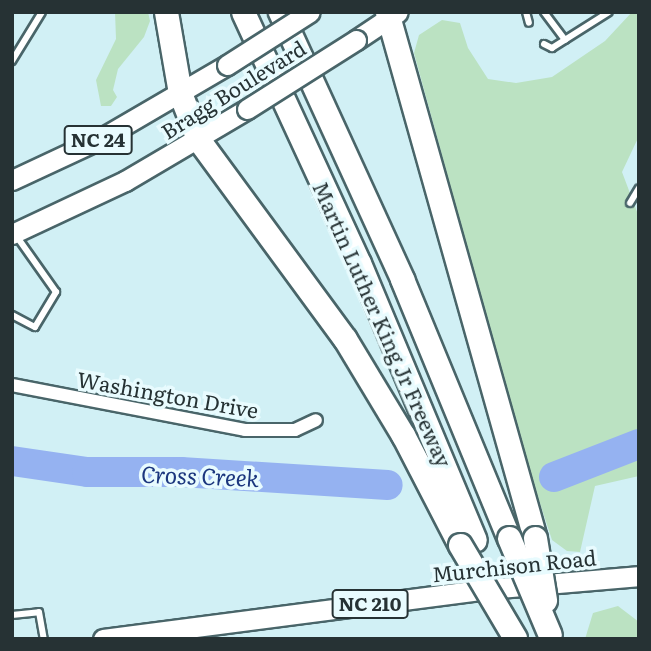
<!DOCTYPE html>
<style>
body{margin:0}
#map{position:relative;width:651px;height:651px;overflow:hidden;background:#d1f0f5;font-family:Literata,serif}
div>[style]{position:absolute}
[style*='--x']{left:calc(var(--x)*1px);top:calc(var(--y)*1px);width:calc(var(--w)*1px);rotate:calc(var(--a)*1deg)}
.green>*{inset:0;background:#bbe2c2}
.river>*{height:30px;margin:-15px;padding:0 15px;transform-origin:15px;border-radius:15px;background:#95b2f1}
.roads{filter:drop-shadow(2px 0 #496569) drop-shadow(-2px 0 #496569) drop-shadow(0 2px #496569) drop-shadow(0 -2px #496569)}
.service>*{height:6px;margin:-3px;padding:0 3px;transform-origin:3px;border-radius:3px;background:#fff}
.minor>*{height:12px;margin:-6px;padding:0 6px;transform-origin:6px;border-radius:6px;background:#fff}
.primary>*{height:19px;margin:-9.5px;padding:0 9.5px;transform-origin:9.5px;border-radius:9.5px;background:#fff}
.motorway>*{height:23px;margin:-11.5px;padding:0 11.5px;transform-origin:11.5px;border-radius:11.5px;background:#fff}
.bridges{filter:drop-shadow(2px 0 #496569) drop-shadow(-2px 0 #496569) drop-shadow(0 2px #496569) drop-shadow(0 -2px #496569)}
.primary-bridge>*{height:19px;margin:-9.5px;padding:0 9.5px;transform-origin:9.5px;border-radius:9.5px;background:#fff}
.motorway-bridge>*{height:23px;margin:-11.5px;padding:0 11.5px;transform-origin:11.5px;border-radius:11.5px;background:#fff}
span{translate:-50% -50%;white-space:nowrap;text-align:center;line-height:1.15;-webkit-text-stroke:7px #e8fbfe;paint-order:stroke}
.shield-label span{padding:2px 5px;background:#e8fbfe;border:2px solid;border-radius:5px;-webkit-text-stroke-width:0}
.shield-label{font-size:19px;color:#263234;font-weight:700}
.street-label{font-size:21px;color:#263234}
.water-label{font-size:23px;color:#1b367e;font-style:italic}
.frame{position:absolute;inset:0;border:14px solid #263234;pointer-events:none}
</style>
<div id="map">
<div class="green">
<i style="clip-path:polygon(115px 12px,148px 12px,150px 21px,144px 37px,118px 69px,113px 90px,117px 97px,111px 106px,101px 106px,96px 80px,116px 39px)"></i>
<i style="clip-path:polygon(632px 12px,639px 12px,639px 136px,622px 172px,639px 217px,639px 476px,595px 486px,580px 552px,567px 551px,552px 540px,521px 445px,414px 53px,419px 35px,442px 20px,460px 23px,468px 48px,488px 79px,516px 83px,552px 77px,605px 41px)"></i>
<i style="clip-path:polygon(618px 606px,639px 622px,639px 639px,585px 639px,593px 613px)"></i>
</div>
<div class="river">
<i style="--x:12;--y:461;--w:76;--a:8.3"></i>
<i style="--x:87;--y:472;--w:94;--a:0"></i>
<i style="--x:181;--y:472;--w:207;--a:3.6"></i>
<i style="--x:554;--y:477;--w:91;--a:-21.2"></i>
</div>
<div class="roads">
<div class="service">
<i style="--x:526;--y:12;--w:11;--a:75"></i>
<i style="--x:544;--y:12;--w:35;--a:53"></i>
<i style="--x:544;--y:44;--w:9;--a:27"></i>
<i style="--x:552;--y:48;--w:67;--a:-32.3"></i>
<i style="--x:12;--y:61;--w:57;--a:-58.5"></i>
<i style="--x:630;--y:203;--w:17;--a:-59"></i>
<i style="--x:12;--y:315;--w:26;--a:28"></i>
<i style="--x:35;--y:327;--w:41;--a:-59"></i>
<i style="--x:56;--y:292;--w:71;--a:-125.3"></i>
<i style="--x:12;--y:615;--w:27;--a:-6"></i>
<i style="--x:39;--y:612;--w:27;--a:80"></i>
</div>
<div class="minor">
<i style="--x:12;--y:385;--w:237;--a:10.9"></i>
<i style="--x:245;--y:430;--w:50;--a:0"></i>
<i style="--x:295;--y:430;--w:23;--a:-25"></i>
</div>
<div class="primary">
<i style="--x:356;--y:40;--w:50;--a:-33.7"></i>
<i style="--x:12;--y:180;--w:99;--a:-25"></i>
<i style="--x:102;--y:138;--w:145;--a:-30.3"></i>
<i style="--x:12;--y:234;--w:125;--a:-25.1"></i>
<i style="--x:125;--y:181;--w:142;--a:-30.5"></i>
<i style="--x:103;--y:639;--w:388;--a:-7.4"></i>
<i style="--x:488;--y:589;--w:152;--a:-4.9"></i>
</div>
<div class="motorway">
<i style="--x:166;--y:12;--w:82;--a:80.2"></i>
<i style="--x:180;--y:93;--w:49;--a:68.6"></i>
<i style="--x:198;--y:139;--w:248;--a:53.7"></i>
<i style="--x:345;--y:339;--w:112;--a:58.9"></i>
<i style="--x:403;--y:435;--w:124;--a:62.6"></i>
<i style="--x:243;--y:12;--w:277;--a:65.2"></i>
<i style="--x:359;--y:263;--w:300;--a:67.3"></i>
<i style="--x:280;--y:12;--w:294;--a:65.4"></i>
<i style="--x:402;--y:279;--w:280;--a:67.6"></i>
<i style="--x:387;--y:12;--w:546;--a:74.29"></i>
</div>
</div>
<div class="bridges">
<div class="primary-bridge">
<i style="--x:227;--y:65;--w:98;--a:-32.6"></i>
<i style="--x:247;--y:109;--w:129;--a:-32.3"></i>
</div>
<div class="motorway-bridge">
<i style="--x:509;--y:538;--w:105;--a:67.1"></i>
<i style="--x:535;--y:538;--w:63;--a:80.8"></i>
<i style="--x:460;--y:545;--w:108;--a:59.4"></i>
</div>
</div>
<div class="shield-label">
<span style="left:98px;top:140px">NC 24</span>
<span style="left:370px;top:604px">NC 210</span>
</div>
<div class="street-label">
<span style="left:233px;top:89px;rotate:-32deg">Bragg Boulevard</span>
<span style="left:383px;top:324px;rotate:66deg">Martin Luther King Jr Freeway</span>
<span style="left:168px;top:394px;rotate:10deg">Washington Drive</span>
<span style="left:514px;top:565px;rotate:-6deg">Murchison Road</span>
</div>
<div class="water-label">
<span style="left:200px;top:475px;rotate:2deg">Cross Creek</span>
</div>
<div class="frame"></div>
</div>
